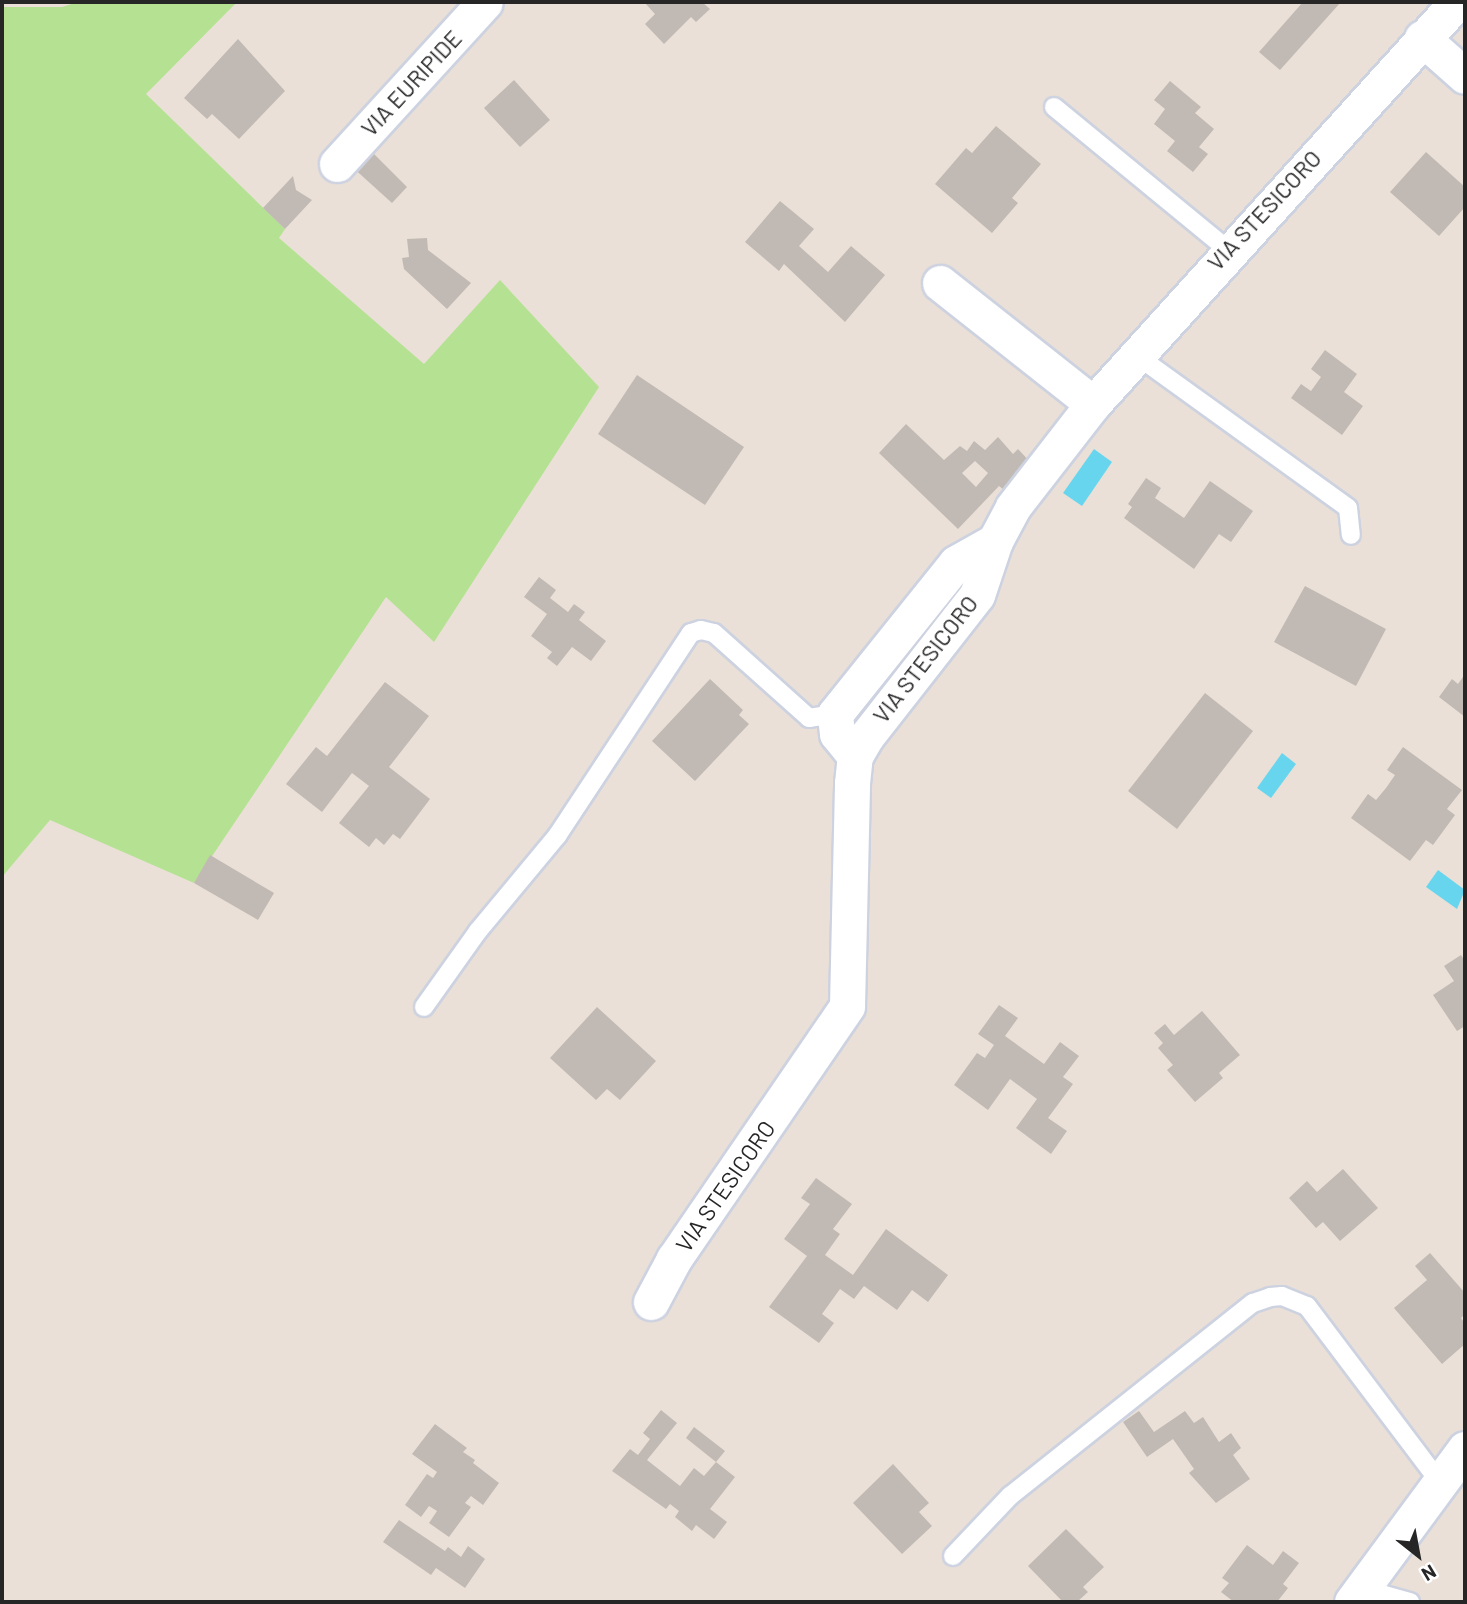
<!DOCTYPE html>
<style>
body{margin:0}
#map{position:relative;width:1467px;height:1604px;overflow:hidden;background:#eae0d7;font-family:Barlow,sans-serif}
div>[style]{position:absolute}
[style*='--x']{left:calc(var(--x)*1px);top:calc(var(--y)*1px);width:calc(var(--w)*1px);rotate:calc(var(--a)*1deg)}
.green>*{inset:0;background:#b4e292}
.water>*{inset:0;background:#68d5ee}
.building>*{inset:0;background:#c1bab4}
.roads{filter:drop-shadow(2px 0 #cdd2e0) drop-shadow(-2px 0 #cdd2e0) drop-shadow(0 2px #cdd2e0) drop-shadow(0 -2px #cdd2e0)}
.lane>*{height:18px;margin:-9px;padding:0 9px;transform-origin:9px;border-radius:9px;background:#fff}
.street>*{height:35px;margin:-17.5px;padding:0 17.5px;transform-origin:17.5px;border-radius:17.5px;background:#fff}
span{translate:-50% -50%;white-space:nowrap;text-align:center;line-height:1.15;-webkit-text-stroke:5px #fff;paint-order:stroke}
.street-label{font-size:23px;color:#262626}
.frame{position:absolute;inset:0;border:4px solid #262626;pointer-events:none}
.north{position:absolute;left:1383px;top:1520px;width:70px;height:70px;-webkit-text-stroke:5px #fff;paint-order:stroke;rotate:149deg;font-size:19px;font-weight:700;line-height:28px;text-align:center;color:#262626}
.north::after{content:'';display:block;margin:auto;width:24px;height:32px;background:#262626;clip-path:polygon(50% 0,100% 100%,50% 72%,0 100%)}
</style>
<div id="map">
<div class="green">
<i style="clip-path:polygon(78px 2px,237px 2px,146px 94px,285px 229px,279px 238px,424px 364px,500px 280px,599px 387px,434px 642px,386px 597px,194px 883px,50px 820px,2px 877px,2px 7px,62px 7px)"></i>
</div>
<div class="water">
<i style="clip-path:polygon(1094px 449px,1112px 462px,1082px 506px,1063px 493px)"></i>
<i style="clip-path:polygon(1282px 753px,1296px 764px,1271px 798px,1257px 788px)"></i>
<i style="clip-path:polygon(1438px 870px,1465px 890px,1457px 909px,1426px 887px)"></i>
</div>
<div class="building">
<i style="clip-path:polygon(644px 2px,702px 2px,710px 9px,696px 22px,691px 17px,664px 44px,645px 24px,655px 14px)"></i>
<i style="clip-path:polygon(1303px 2px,1341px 2px,1280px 70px,1259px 52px)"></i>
<i style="clip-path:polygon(238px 39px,285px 91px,239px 139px,212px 114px,207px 119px,184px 98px)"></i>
<i style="clip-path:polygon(514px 80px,550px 120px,520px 147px,484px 108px)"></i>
<i style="clip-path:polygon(1170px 81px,1201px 107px,1195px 113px,1214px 129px,1199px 147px,1208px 154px,1193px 172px,1167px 151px,1175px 141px,1154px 124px,1165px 109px,1154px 100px)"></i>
<i style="clip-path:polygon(996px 126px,1041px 164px,1012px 198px,1018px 203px,992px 233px,935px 184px,966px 148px,972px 153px)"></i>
<i style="clip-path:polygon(367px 147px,407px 187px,392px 203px,350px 165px)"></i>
<i style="clip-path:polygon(1426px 152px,1465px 187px,1465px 207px,1439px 236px,1390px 192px)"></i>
<i style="clip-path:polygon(293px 176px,296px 190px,312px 200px,285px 229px,263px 208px)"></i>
<i style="clip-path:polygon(780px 201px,814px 229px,799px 246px,828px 272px,851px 246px,885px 275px,845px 322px,784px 264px,779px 271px,745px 242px)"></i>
<i style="clip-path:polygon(427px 238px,428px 250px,471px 283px,447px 309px,404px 269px,402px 258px,409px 257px,407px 239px)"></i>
<i style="clip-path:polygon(1325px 350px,1357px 374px,1344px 392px,1363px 406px,1342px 435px,1291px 398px,1301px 384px,1311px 391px,1321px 377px,1311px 369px)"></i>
<i style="clip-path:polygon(637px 375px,744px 447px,705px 505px,598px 434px)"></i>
<i style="clip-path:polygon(evenodd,906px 424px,944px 460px,960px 446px,967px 451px,974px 441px,985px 450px,998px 437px,1013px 454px,1018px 449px,1032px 464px,1008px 493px,999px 486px,958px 529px,879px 453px,906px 424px,975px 461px,988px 473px,976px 487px,962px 473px,975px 461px)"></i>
<i style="clip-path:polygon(1146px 478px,1161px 488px,1155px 498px,1184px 518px,1210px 481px,1253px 511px,1231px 542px,1219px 534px,1194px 569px,1124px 518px,1132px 507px,1128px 504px)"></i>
<i style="clip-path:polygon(539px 577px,556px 590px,550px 598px,568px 612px,574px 604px,585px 612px,579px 620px,606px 641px,591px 661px,572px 647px,557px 666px,547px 658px,552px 652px,531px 636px,547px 614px,524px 597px)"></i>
<i style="clip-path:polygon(1305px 586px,1386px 629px,1356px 686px,1274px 642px)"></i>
<i style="clip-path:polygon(1465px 674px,1465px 717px,1439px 697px,1452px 679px,1458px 684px)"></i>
<i style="clip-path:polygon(710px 679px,743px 710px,739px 715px,749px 724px,695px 781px,652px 741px)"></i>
<i style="clip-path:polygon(385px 682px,429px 716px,389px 767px,430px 799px,400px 839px,393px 834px,384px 845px,376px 838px,369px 847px,339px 823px,369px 786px,352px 773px,322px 812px,286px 784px,316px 747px,327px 756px)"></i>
<i style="clip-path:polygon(1205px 693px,1253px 731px,1177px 829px,1128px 791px)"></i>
<i style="clip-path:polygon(1403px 747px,1462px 790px,1447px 809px,1455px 815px,1433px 845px,1426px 840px,1410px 861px,1351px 818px,1368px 794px,1376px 800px,1386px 788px,1395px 775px,1387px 770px)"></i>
<i style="clip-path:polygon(210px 855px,274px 893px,258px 920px,194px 883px)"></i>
<i style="clip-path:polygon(1461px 955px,1465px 961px,1465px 1026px,1457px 1031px,1433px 995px,1454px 981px,1444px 966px)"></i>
<i style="clip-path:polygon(999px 1005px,1018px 1018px,1005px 1036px,1044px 1064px,1060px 1042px,1079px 1056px,1063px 1077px,1073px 1084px,1048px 1118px,1067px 1131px,1051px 1154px,1016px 1128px,1037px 1099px,1010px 1079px,988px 1110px,954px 1085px,977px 1053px,985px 1058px,994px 1045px,978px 1034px)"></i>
<i style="clip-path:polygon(597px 1007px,656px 1061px,620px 1100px,607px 1089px,596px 1100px,550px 1058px)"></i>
<i style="clip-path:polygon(1202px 1011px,1240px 1055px,1219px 1073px,1223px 1078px,1195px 1102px,1167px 1070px,1173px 1065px,1158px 1048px,1163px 1043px,1154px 1033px,1165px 1024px,1174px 1035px)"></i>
<i style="clip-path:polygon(1343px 1169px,1378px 1208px,1340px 1241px,1323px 1222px,1316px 1228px,1289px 1198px,1307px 1181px,1317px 1192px)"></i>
<i style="clip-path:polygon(816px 1178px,852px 1204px,833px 1229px,840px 1234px,825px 1255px,853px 1275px,886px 1229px,948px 1275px,928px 1302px,912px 1290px,897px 1310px,864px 1286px,854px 1299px,840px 1289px,822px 1314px,834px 1323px,819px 1343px,769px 1307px,807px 1256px,784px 1239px,810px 1204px,801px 1198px)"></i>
<i style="clip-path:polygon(1430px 1253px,1465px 1293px,1465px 1314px,1461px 1318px,1465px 1324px,1465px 1344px,1442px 1364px,1394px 1308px,1427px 1280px,1415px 1266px)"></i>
<i style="clip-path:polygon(661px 1410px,677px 1423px,647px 1460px,680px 1486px,694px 1468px,704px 1476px,716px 1462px,735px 1477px,710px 1509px,727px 1522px,714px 1539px,696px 1525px,692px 1531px,675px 1517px,679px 1511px,670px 1504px,666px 1509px,612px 1471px,630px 1449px,638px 1455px,650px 1439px,643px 1433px)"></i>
<i style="clip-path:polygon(1139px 1411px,1154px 1432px,1185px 1411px,1194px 1423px,1203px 1417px,1219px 1442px,1231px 1433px,1241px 1448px,1233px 1455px,1250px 1479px,1216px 1503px,1189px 1473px,1194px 1469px,1173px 1439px,1147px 1457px,1123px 1422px)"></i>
<i style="clip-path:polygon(435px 1424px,467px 1448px,463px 1452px,475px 1460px,473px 1463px,499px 1483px,483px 1505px,471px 1496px,465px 1503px,471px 1507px,449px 1537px,429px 1523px,437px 1511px,429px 1506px,421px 1517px,405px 1505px,427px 1474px,433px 1478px,437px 1472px,412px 1454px)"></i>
<i style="clip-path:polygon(694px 1427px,725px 1451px,716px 1462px,686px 1438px)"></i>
<i style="clip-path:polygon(893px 1464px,929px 1503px,919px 1512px,932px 1526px,902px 1554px,853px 1503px)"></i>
<i style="clip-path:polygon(399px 1520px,445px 1551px,448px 1547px,461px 1557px,468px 1546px,485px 1559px,465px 1588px,436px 1568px,431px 1575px,383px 1542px)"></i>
<i style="clip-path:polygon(1066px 1529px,1104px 1567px,1083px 1587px,1088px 1592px,1077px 1602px,1063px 1602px,1028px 1566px)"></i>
<i style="clip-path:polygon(1247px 1545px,1273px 1565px,1283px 1551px,1299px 1563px,1283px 1584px,1288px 1588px,1277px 1602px,1234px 1602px,1221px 1592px,1229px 1583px,1222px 1578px)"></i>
</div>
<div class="roads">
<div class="lane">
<i style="--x:1054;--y:107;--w:225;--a:39.4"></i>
<i style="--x:1136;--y:355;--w:261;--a:35.8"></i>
<i style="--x:1348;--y:508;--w:27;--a:84"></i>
<i style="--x:424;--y:1007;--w:93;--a:-54.6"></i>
<i style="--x:478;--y:931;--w:124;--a:-50.3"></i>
<i style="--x:557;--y:836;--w:243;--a:-56.6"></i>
<i style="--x:691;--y:633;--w:10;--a:-17"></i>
<i style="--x:701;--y:630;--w:13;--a:13"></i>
<i style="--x:714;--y:633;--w:127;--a:41.8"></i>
<i style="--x:809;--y:718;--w:26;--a:-9"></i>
<i style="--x:953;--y:1556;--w:83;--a:-46.5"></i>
<i style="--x:1010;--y:1496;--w:310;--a:-38.5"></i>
<i style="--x:1253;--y:1303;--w:18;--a:-19"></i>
<i style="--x:1270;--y:1297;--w:12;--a:-5"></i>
<i style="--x:1282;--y:1296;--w:27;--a:22"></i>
<i style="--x:1307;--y:1306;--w:219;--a:53"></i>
<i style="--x:1363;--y:1589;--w:49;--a:15.5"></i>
</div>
<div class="street">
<i style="--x:1422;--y:38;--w:57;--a:41.5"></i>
<i style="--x:337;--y:164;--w:219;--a:-47.6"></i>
<i style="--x:940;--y:283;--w:195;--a:38.3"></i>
<i style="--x:855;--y:756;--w:28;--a:-129"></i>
<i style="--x:837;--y:734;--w:20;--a:-96"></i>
<i style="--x:835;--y:714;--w:193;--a:-51.3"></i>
<i style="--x:956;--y:563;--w:45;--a:-29.4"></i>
<i style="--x:651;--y:1302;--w:49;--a:-61.9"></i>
<i style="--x:674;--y:1259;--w:306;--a:-55.6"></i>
<i style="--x:847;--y:1006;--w:223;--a:-88.7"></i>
<i style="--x:852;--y:783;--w:27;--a:-84"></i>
<i style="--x:855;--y:756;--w:22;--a:-60"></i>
<i style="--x:866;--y:737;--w:180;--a:-52"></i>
<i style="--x:977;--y:595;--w:57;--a:-71.6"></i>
<i style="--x:995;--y:541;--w:38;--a:-62"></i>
<i style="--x:1013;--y:507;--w:130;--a:-52.2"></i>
<i style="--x:1093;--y:404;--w:542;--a:-47.84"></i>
<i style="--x:1352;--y:1602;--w:190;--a:-53.6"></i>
</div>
</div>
<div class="street-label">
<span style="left:411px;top:83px;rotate:-47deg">VIA EURIPIDE</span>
<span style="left:1264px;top:210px;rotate:-47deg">VIA STESICORO</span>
<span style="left:925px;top:659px;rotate:-52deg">VIA STESICORO</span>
<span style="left:725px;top:1186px;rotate:-55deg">VIA STESICORO</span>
</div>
<div class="frame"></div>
<div class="north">N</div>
</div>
